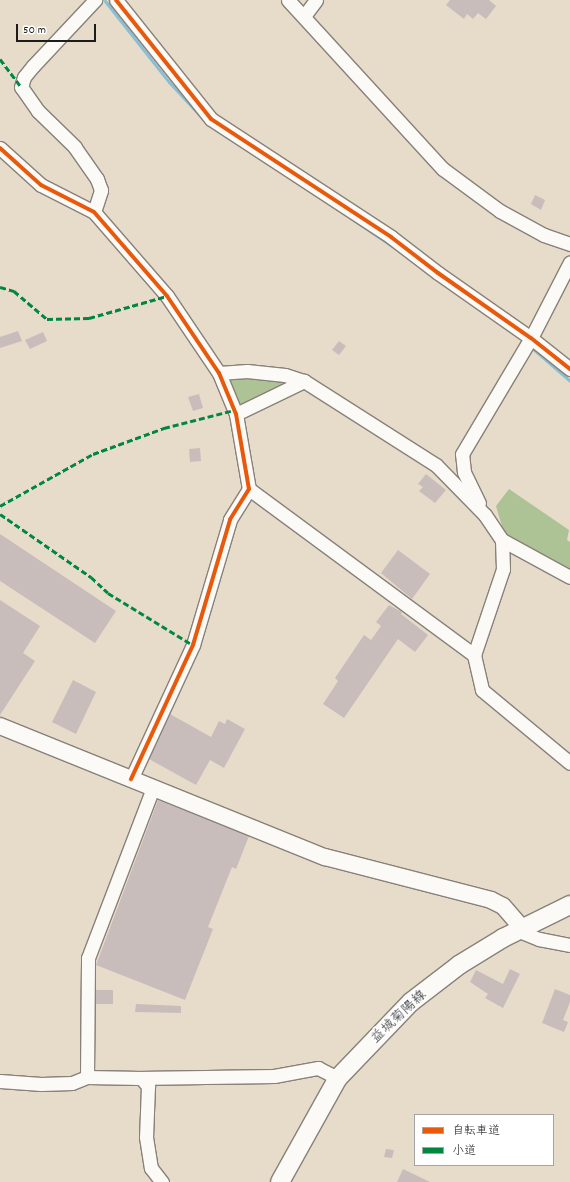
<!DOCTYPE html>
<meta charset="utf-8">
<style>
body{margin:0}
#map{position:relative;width:570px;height:1182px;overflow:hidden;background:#e7dbca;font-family:Dekko,"Klee One",sans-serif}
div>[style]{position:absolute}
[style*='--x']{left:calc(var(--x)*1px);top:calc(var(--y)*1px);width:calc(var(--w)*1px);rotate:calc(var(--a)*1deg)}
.forest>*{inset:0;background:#aec395}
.stream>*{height:3px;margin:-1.5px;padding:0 1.5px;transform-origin:1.5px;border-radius:1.5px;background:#88bfd6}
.building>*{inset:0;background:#c9bdbc}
.roads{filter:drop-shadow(1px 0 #878179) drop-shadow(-1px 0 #878179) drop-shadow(0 1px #878179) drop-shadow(0 -1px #878179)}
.minor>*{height:13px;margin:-6.5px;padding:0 6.5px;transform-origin:6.5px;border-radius:6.5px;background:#fbfaf7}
.tertiary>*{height:16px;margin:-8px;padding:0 8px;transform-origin:8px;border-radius:8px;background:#fbfaf7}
.secondary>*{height:18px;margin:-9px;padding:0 9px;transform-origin:9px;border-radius:9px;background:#fbfaf7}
.quiet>*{height:3px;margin-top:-1.5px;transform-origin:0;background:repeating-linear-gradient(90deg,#00873e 0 6px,transparent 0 9px)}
.cycleway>*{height:4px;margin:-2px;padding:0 2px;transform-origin:2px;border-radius:2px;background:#e8590c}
span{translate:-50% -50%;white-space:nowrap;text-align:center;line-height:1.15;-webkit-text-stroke:4px #fff;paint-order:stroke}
.street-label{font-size:14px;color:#1c1c1c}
.legend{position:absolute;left:414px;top:1114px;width:140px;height:52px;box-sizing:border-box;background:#fff;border:1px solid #a4a4a4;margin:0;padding:5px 7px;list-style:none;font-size:12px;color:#1c1c1c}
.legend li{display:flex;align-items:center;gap:8px;height:20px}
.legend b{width:20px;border:1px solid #a4a4a4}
.scale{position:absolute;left:16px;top:24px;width:80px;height:18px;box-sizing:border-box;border:2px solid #1c1c1c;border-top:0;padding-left:5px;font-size:12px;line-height:14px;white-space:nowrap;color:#1c1c1c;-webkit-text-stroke:3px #fff;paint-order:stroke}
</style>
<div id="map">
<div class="forest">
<i style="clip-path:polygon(234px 375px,293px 382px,237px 409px,225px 379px)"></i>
<i style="clip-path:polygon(509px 489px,569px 530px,567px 540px,570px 542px,570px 570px,507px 543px,496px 506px)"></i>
</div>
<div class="stream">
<i style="--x:105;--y:1;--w:103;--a:51.7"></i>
<i style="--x:169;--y:82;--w:54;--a:47.2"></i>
<i style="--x:336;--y:208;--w:78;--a:34.1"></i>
<i style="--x:531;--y:347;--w:52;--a:41.1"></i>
</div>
<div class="building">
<i style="clip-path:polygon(450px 0,489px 0,496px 6px,486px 19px,478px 13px,473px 19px,467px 14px,464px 19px,446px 5px)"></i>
<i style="clip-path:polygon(535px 195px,545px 200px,541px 210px,531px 204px)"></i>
<i style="clip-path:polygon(18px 331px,22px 341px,0 348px,0 337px)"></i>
<i style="clip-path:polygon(43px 332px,47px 341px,30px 349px,25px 340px)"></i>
<i style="clip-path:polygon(339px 341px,346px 346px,339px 355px,332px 350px)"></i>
<i style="clip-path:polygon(199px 394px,203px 408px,193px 411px,188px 397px)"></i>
<i style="clip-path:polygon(200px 448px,201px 461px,190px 462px,189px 449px)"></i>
<i style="clip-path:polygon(426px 474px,446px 490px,435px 503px,419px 491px,423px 487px,418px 484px)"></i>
<i style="clip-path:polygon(0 534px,116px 611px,95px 643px,0 581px)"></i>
<i style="clip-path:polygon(398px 550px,430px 574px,412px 599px,381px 573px)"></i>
<i style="clip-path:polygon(0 600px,40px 626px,23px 653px,35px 661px,0 715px)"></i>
<i style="clip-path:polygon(389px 605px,402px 612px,401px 614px,428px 635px,415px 652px,398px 639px,344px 718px,323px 704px,338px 681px,335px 678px,364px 635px,371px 640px,381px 626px,376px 622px)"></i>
<i style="clip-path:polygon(73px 680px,96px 692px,76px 734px,52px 722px)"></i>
<i style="clip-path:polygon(170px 714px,211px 737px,219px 721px,225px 724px,227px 719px,245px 729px,224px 768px,210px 760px,196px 785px,149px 759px)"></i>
<i style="clip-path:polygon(158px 800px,249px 836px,236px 869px,232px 867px,208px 927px,213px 929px,185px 1000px,96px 965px)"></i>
<i style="clip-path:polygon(510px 969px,520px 974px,503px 1008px,485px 998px,488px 994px,470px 982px,476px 970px,503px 984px)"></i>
<i style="clip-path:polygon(555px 989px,570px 995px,570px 1002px,563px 1020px,568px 1022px,564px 1032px,542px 1023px)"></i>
<i style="clip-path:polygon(96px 990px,113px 990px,113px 1004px,96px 1004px)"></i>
<i style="clip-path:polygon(136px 1004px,181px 1006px,181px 1013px,135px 1012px)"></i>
<i style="clip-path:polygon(386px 1149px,394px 1150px,392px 1158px,384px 1157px)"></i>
<i style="clip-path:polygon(403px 1169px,430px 1182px,397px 1182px)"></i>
</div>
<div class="roads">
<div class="minor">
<i style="--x:116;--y:0;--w:152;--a:51.4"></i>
<i style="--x:211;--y:119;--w:215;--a:33.2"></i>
<i style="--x:391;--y:237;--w:59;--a:37.5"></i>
<i style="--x:438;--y:273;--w:113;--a:35"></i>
<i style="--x:531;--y:338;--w:50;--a:38.5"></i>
<i style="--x:288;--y:0;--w:229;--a:47.5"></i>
<i style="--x:443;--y:169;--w:71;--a:36.4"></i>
<i style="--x:500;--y:211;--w:50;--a:28.6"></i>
<i style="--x:544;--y:235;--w:28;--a:19"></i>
<i style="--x:304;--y:16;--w:20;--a:-53"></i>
<i style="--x:0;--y:148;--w:55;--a:42.1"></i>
<i style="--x:41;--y:185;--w:59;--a:27"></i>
<i style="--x:94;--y:212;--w:111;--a:49"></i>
<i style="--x:167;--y:296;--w:93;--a:56"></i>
<i style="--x:219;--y:373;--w:44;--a:67.5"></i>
<i style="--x:236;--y:414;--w:76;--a:80.2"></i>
<i style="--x:249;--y:489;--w:36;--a:122"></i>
<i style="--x:230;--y:520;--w:130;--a:106.5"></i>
<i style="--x:193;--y:645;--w:148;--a:114.8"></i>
<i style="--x:94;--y:212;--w:23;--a:-72"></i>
<i style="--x:101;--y:190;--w:12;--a:-110"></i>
<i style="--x:97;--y:179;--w:39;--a:-125"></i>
<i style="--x:75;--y:147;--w:52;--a:-135.8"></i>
<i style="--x:38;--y:111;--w:29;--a:-125"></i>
<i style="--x:21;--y:87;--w:10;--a:-73"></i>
<i style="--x:24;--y:77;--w:14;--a:-51"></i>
<i style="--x:33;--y:66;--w:91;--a:-46.8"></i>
<i style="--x:219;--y:373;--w:28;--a:-4"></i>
<i style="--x:247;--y:371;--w:38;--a:6"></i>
<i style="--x:285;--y:375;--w:20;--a:18"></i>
<i style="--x:236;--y:414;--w:76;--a:-25.9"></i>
<i style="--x:304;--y:381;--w:156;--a:32.5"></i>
<i style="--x:436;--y:465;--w:70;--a:45.6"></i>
<i style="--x:485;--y:515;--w:30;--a:56"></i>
<i style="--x:502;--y:540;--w:77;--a:28.6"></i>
<i style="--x:249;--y:489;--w:280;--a:36.4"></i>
<i style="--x:479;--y:503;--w:34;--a:-116"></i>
<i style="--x:464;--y:472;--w:18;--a:-96"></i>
<i style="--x:462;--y:454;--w:135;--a:-59.3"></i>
<i style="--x:531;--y:338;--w:85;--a:-62.8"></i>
<i style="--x:502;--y:540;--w:29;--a:88"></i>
<i style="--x:503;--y:569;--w:91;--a:108.6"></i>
<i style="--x:474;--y:655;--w:36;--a:77"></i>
<i style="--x:482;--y:690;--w:114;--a:39.7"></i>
<i style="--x:519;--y:931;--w:22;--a:22"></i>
<i style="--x:539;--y:939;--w:32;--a:11"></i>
<i style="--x:87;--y:1077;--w:119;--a:-89.5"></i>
<i style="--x:88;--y:958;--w:182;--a:-69.1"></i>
<i style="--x:137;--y:1078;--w:137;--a:-0.8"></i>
<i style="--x:274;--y:1076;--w:45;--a:-10.3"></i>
<i style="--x:318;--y:1068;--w:22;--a:27"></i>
<i style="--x:0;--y:1081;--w:41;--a:4.2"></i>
<i style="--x:41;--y:1084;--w:31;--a:-2"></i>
<i style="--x:72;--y:1083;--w:16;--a:-22"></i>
<i style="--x:87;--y:1077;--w:54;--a:1.1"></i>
<i style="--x:141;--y:1078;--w:11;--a:49"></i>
<i style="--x:148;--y:1086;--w:51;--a:92.2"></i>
<i style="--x:146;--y:1137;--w:31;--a:81"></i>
<i style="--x:151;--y:1168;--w:18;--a:52"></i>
</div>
<div class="tertiary">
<i style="--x:0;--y:726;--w:350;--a:22"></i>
<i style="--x:325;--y:857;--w:171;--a:14.5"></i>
<i style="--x:491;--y:900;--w:13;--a:27"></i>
<i style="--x:503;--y:906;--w:30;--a:49"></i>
</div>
<div class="secondary">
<i style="--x:280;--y:1182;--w:119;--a:-60.9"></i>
<i style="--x:338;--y:1078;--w:105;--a:-46.2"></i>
<i style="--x:411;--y:1002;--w:61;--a:-37.6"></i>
<i style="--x:459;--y:965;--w:52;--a:-31.5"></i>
<i style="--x:503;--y:938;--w:75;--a:-26.2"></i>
</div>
</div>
<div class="quiet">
<i style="--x:0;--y:59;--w:35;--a:53"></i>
<i style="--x:0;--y:287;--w:15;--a:16"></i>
<i style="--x:14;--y:291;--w:43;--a:40.3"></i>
<i style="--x:47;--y:319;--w:42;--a:-1.4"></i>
<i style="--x:89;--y:318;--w:81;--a:-15.8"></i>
<i style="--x:0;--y:506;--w:107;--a:-29.2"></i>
<i style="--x:93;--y:454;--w:76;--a:-20.1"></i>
<i style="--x:164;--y:428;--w:72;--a:-14.4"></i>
<i style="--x:0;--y:514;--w:111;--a:34.7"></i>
<i style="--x:91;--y:577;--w:23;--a:43"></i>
<i style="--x:108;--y:593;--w:100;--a:31.5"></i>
</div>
<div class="cycleway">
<i style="--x:116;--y:0;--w:152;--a:51.4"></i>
<i style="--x:211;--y:119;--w:215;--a:33.2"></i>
<i style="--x:391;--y:237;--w:59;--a:37.5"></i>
<i style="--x:438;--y:273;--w:113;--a:35"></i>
<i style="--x:531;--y:338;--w:50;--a:38.5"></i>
<i style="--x:0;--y:148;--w:55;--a:42.1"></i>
<i style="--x:41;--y:185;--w:59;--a:27"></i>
<i style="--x:94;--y:212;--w:111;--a:49"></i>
<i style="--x:167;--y:296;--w:93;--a:56"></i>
<i style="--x:219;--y:373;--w:44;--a:67.5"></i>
<i style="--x:236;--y:414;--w:76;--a:80.2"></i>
<i style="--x:249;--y:489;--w:36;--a:122"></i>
<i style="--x:230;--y:520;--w:130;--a:106.5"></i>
<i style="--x:193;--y:645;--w:148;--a:114.8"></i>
</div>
<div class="street-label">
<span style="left:399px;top:1017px;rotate:-43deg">益城菊陽線</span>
</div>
<ul class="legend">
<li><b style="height:5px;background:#e8590c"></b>自転車道</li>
<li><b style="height:5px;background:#00873e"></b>小道</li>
</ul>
<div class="scale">50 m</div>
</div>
